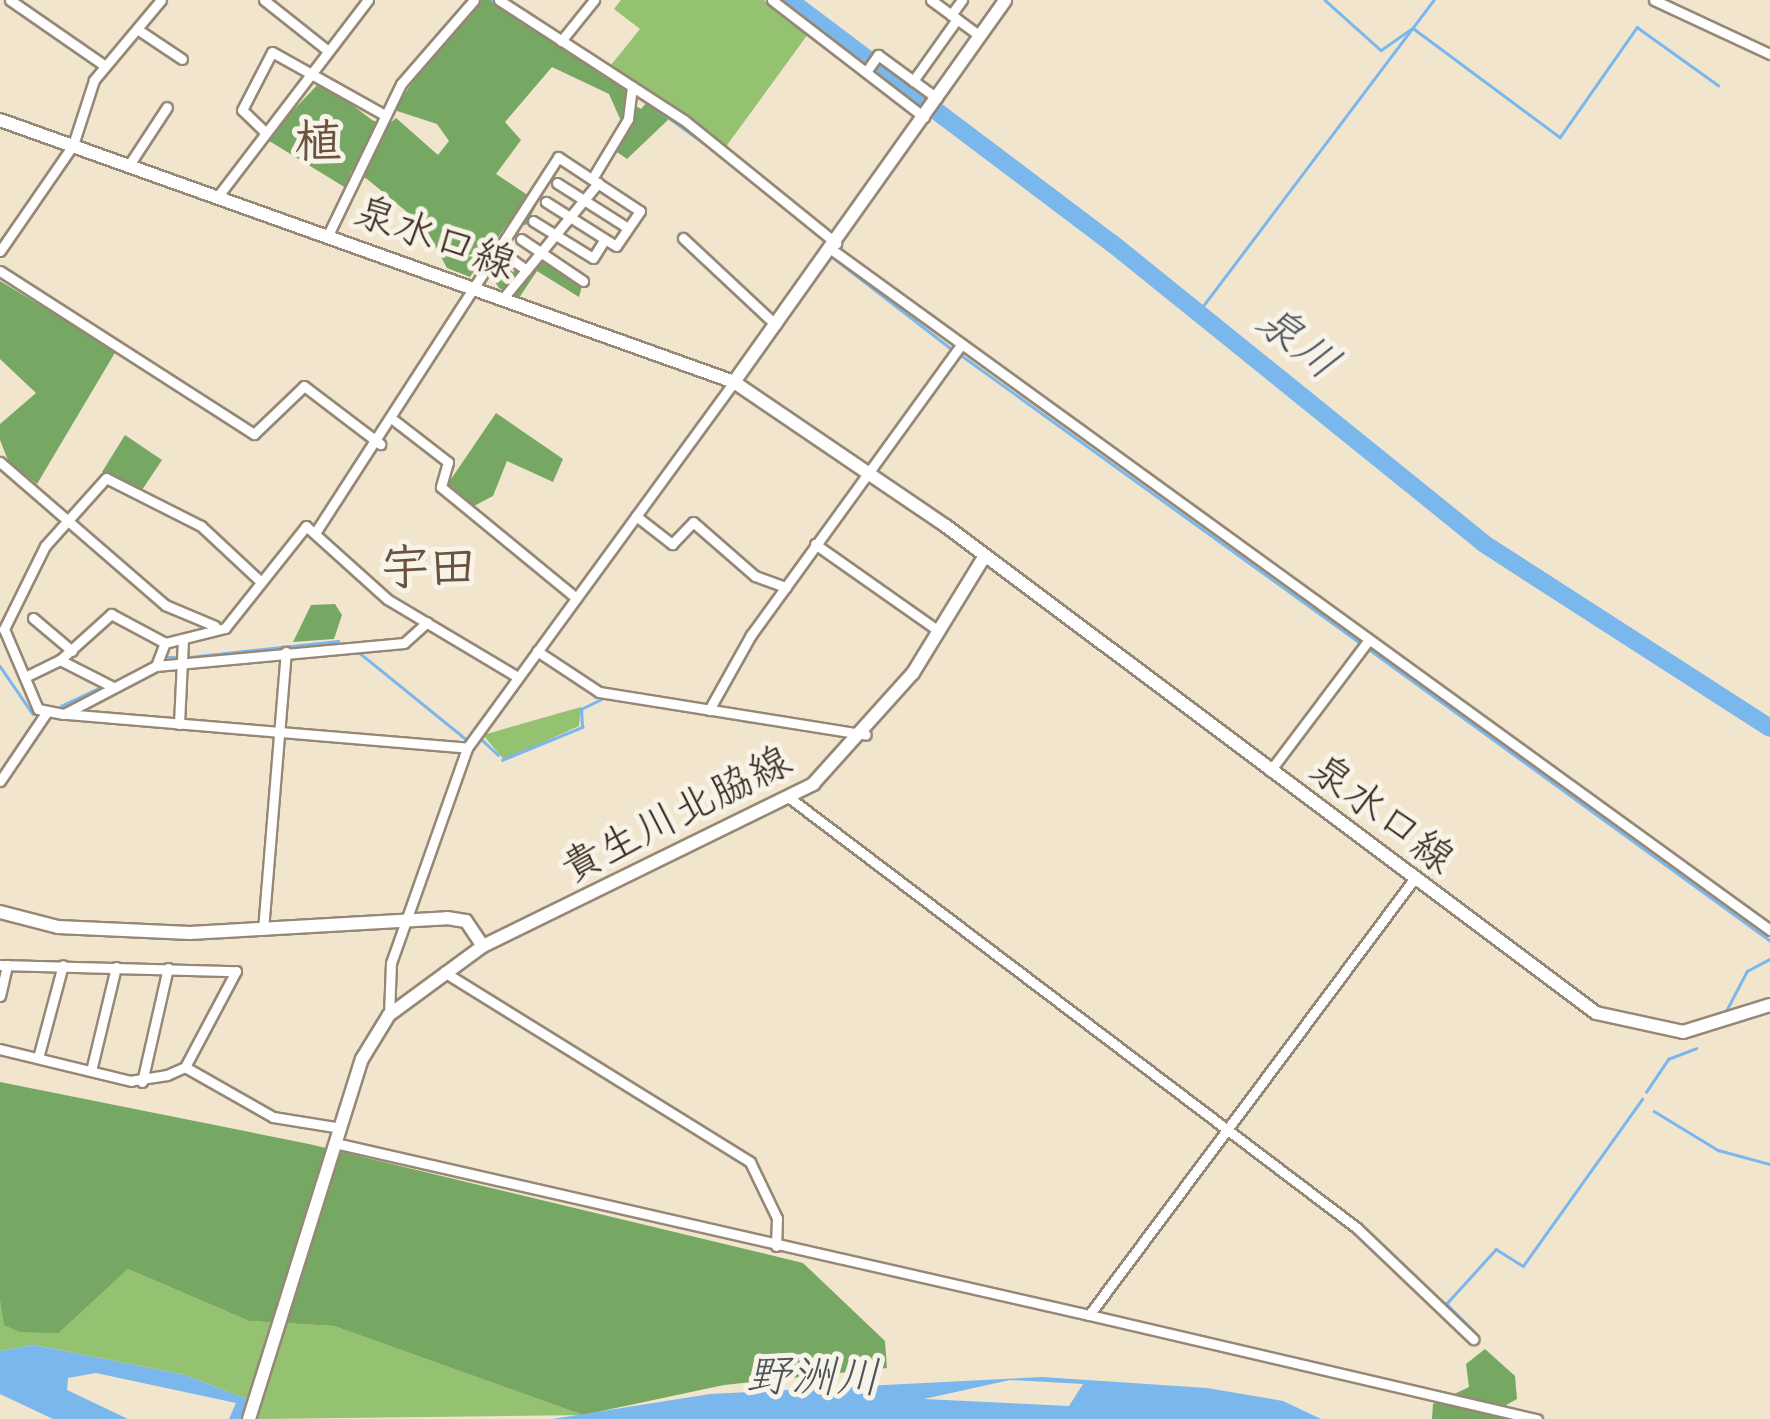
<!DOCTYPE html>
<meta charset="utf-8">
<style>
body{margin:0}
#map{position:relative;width:1770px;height:1419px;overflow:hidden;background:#f2e5cd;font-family:Caveat,"Klee One",sans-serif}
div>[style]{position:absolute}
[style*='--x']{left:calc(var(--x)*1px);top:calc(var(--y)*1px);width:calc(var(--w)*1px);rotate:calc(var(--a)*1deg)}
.green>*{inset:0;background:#94c271}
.forest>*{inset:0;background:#77a863}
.water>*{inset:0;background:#7ab7ed}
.stream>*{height:2.5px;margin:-1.25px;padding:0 1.25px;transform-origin:1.25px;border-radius:1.25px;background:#7ab7ed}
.river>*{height:18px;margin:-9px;padding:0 9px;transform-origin:9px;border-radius:9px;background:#7ab7ed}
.roads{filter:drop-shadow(2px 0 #968876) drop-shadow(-2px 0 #968876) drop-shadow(0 2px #968876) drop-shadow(0 -2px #968876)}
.street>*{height:9px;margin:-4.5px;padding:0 4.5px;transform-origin:4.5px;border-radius:4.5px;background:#fff}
.secondary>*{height:12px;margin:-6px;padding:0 6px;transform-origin:6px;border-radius:6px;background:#fff}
span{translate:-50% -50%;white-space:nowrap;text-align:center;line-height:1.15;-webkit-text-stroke:10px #f7f3e8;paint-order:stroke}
.street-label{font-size:42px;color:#3b2a1e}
.water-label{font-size:45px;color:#4e545c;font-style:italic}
.quarter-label{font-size:48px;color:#6b523e;font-weight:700}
</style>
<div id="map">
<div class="green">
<i style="clip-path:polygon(621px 0,764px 0,808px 34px,725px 148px,611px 65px,640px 29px,614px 9px)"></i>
<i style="clip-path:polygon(581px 707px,579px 726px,504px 760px,483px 735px)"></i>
<i style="clip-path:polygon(128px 1269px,249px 1321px,334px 1326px,583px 1415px,260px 1419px,249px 1400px,185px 1375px,34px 1345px,0 1351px,0 1299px,59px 1333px)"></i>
</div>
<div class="forest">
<i style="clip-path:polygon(467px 0,491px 0,627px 87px,627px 101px,641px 109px,647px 102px,670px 118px,627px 159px,614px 150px,621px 121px,609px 94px,552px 67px,505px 122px,521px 140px,496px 174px,538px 202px,526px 225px,508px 223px,470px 277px,447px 268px,424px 226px,367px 179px,351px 171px,346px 188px,266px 139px,321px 81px,372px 120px,387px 126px,396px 118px,438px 155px,449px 141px,437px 124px,394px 110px)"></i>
<i style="clip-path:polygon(534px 255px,582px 286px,579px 297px,537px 271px,519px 298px,499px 288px,489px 272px,498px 258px,513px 272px)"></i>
<i style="clip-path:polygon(0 281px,116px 351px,37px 484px,9px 463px,0 440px,0 424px,36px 393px,0 359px)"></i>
<i style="clip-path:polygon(496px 413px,563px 459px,553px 482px,507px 461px,493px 496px,472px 507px,447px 485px)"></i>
<i style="clip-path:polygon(125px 435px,162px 460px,142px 490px,102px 472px)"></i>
<i style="clip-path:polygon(335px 604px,342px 615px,334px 639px,293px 642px,311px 605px)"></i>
<i style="clip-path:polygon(0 1082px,309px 1144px,803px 1263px,885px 1341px,887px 1368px,724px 1385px,583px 1415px,334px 1326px,249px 1321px,128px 1269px,59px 1333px,20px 1332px,4px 1325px,0 1299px)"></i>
<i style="clip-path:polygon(1485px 1349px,1515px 1376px,1517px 1399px,1506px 1405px,1534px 1419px,1432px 1419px,1433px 1404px,1469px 1387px,1466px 1364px)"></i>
</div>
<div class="water">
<i style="clip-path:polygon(34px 1345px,185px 1375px,249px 1400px,260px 1419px,229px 1419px,236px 1403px,96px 1373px,68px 1378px,67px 1390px,128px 1419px,53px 1419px,0 1394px,0 1351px)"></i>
<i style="clip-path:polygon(evenodd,1042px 1377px,1207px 1388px,1283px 1401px,1321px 1419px,552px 1419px,710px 1394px,1042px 1377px,1010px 1380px,1083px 1384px,1069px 1406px,924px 1399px,1010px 1380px)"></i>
</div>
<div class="stream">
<i style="--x:492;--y:0;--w:138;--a:33.5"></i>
<i style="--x:1325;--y:0;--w:75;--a:41.8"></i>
<i style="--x:1381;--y:50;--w:38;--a:-35"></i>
<i style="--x:1413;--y:28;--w:183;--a:36.6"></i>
<i style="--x:1560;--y:137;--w:134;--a:-55"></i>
<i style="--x:1637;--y:27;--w:100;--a:35.6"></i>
<i style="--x:643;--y:99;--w:107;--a:35.9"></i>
<i style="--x:830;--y:255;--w:157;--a:37.7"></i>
<i style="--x:1197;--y:314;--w:393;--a:-53"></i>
<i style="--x:961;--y:355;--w:492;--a:35.8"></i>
<i style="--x:1366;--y:647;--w:499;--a:36"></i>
<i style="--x:356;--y:650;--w:143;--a:39"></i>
<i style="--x:162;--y:657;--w:17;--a:0"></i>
<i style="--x:189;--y:657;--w:150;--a:-6.1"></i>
<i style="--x:0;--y:666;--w:58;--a:55.5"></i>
<i style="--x:614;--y:699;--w:26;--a:7"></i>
<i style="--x:61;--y:706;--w:44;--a:-25.4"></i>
<i style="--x:737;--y:719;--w:13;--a:13"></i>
<i style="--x:479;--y:737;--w:26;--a:43"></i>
<i style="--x:502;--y:760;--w:87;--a:-22.4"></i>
<i style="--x:582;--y:727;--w:18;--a:-93"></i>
<i style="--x:581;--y:709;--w:28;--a:-26"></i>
<i style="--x:1725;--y:1013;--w:47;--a:-62.4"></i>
<i style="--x:1747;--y:971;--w:26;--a:-28"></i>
<i style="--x:1646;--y:1092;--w:40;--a:-56"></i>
<i style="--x:1668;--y:1059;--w:30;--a:-21"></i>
<i style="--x:1654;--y:1111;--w:75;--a:31.4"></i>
<i style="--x:1718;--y:1150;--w:54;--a:15.1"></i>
<i style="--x:1472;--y:1330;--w:37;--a:-135"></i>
<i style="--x:1446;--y:1304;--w:74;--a:-47.7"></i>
<i style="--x:1496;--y:1249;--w:32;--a:32"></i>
<i style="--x:1523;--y:1266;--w:205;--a:-54.5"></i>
</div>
<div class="river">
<i style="--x:789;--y:0;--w:406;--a:37"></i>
<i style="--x:1113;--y:244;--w:476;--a:38.9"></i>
<i style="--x:1483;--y:543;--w:341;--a:32.8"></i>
</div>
<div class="roads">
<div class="street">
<i style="--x:10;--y:0;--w:114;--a:34.7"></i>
<i style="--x:264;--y:0;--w:80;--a:38.4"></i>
<i style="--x:499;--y:0;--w:221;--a:33"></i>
<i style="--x:684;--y:120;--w:196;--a:39"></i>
<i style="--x:772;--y:0;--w:192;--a:37.6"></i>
<i style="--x:931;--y:0;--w:61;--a:36.3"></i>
<i style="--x:1654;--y:0;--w:128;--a:25"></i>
<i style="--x:951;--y:15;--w:19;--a:-54"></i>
<i style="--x:137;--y:29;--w:54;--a:33.7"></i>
<i style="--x:561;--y:41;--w:53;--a:-51.2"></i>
<i style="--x:866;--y:72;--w:21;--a:-55"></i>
<i style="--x:878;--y:55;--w:73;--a:36.1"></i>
<i style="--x:913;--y:81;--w:76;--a:-54.6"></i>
<i style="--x:266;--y:133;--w:33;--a:-136"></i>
<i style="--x:242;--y:110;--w:65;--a:-62.7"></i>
<i style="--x:272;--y:52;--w:127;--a:29.2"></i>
<i style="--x:129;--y:165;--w:69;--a:-56.8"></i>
<i style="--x:592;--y:179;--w:70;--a:-59"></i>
<i style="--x:628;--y:119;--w:33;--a:-83"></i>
<i style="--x:557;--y:183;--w:84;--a:32.4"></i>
<i style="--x:218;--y:196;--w:247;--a:-52.6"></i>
<i style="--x:533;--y:221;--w:70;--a:31.7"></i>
<i style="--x:593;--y:258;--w:22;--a:-58"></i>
<i style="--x:328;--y:235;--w:168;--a:-64.2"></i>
<i style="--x:401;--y:84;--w:111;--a:-49"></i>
<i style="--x:683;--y:238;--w:127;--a:43.1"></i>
<i style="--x:521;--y:239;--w:75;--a:34.1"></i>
<i style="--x:831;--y:249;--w:1160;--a:35.95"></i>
<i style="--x:0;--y:251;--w:129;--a:-55.4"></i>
<i style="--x:73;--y:145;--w:68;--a:-72.1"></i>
<i style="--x:94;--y:80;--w:104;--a:-50.1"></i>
<i style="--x:507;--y:256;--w:24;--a:36"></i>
<i style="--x:0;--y:271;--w:302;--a:32.7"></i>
<i style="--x:254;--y:434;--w:69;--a:-43.8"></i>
<i style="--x:304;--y:386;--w:96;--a:37.3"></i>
<i style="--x:504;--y:297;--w:148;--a:-50.5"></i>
<i style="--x:395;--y:421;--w:67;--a:37.7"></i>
<i style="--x:448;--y:462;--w:26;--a:106"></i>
<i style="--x:441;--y:487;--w:175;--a:39.4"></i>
<i style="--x:0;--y:462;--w:218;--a:40.9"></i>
<i style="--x:165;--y:605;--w:54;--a:22.8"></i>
<i style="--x:636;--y:516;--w:46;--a:37.9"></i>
<i style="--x:672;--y:544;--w:30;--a:-46"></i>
<i style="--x:693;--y:522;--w:82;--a:41.1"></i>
<i style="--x:755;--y:576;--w:33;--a:20"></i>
<i style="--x:317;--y:530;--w:444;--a:-57.1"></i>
<i style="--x:558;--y:157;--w:98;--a:33.4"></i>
<i style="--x:640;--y:211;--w:42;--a:124.4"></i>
<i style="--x:616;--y:246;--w:83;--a:-147.8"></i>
<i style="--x:815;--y:544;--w:151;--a:35.1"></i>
<i style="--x:260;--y:581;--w:81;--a:-137"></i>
<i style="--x:201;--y:526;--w:106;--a:-153.2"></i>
<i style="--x:106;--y:478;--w:91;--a:131.9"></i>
<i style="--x:45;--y:546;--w:93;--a:116.3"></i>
<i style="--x:4;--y:629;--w:87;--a:67"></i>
<i style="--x:38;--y:709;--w:26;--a:11"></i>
<i style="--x:64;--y:714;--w:104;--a:-27.6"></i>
<i style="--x:156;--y:666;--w:25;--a:-69"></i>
<i style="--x:165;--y:643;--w:62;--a:-14"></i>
<i style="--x:225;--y:628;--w:130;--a:-51.5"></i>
<i style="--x:306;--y:526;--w:109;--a:42"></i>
<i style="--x:387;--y:599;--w:150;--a:30.8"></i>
<i style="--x:33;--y:618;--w:51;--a:40.2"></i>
<i style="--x:537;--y:651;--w:74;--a:33.5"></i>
<i style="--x:599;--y:692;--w:270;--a:9.1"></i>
<i style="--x:60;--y:660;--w:69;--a:-42"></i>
<i style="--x:111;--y:614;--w:61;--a:28.2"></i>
<i style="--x:156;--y:666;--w:249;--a:-5.3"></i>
<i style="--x:404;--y:643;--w:31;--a:-42"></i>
<i style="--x:25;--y:677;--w:39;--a:-26"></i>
<i style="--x:60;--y:660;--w:59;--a:27"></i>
<i style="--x:709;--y:710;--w:86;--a:-60.8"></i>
<i style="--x:751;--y:635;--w:354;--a:-54.1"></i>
<i style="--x:66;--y:714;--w:402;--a:4.8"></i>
<i style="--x:179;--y:724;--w:85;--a:-87.3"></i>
<i style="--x:1270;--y:771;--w:163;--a:-53"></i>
<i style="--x:0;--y:781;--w:82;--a:-55.9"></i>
<i style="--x:791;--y:799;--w:710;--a:37.16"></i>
<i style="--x:1357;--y:1228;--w:161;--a:43.7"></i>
<i style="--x:263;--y:930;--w:279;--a:-85.3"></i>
<i style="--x:0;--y:965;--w:236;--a:1.5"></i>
<i style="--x:236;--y:971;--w:109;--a:118"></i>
<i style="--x:185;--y:1067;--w:20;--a:156"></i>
<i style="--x:167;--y:1075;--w:36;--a:171"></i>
<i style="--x:131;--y:1081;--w:135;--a:-166.3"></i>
<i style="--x:444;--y:972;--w:360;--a:31.8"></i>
<i style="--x:750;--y:1162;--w:62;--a:64.3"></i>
<i style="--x:777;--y:1218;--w:28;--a:92"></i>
<i style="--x:0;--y:996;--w:32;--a:-77"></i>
<i style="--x:389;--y:1015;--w:52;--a:-87.8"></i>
<i style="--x:391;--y:963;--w:228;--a:-70.5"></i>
<i style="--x:467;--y:748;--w:453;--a:-53.9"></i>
<i style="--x:38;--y:1058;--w:96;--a:-75"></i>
<i style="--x:185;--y:1067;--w:101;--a:29.6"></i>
<i style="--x:273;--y:1117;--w:69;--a:9.2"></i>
<i style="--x:91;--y:1071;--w:107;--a:-76.5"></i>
<i style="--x:142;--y:1082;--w:117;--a:-77.2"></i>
<i style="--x:335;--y:1143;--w:773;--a:12.85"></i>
<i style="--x:1089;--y:1315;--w:544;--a:-53.3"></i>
<i style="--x:1089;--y:1315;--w:460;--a:13.1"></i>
</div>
<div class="secondary">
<i style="--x:0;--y:120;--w:779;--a:19.64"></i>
<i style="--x:734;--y:382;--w:256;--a:34.2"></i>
<i style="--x:946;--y:526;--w:812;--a:36.84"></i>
<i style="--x:1596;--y:1013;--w:89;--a:12.3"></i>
<i style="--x:1683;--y:1032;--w:91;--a:-17.2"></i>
<i style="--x:734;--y:382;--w:468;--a:-54.6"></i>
<i style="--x:0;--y:912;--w:60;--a:14.5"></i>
<i style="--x:58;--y:927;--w:132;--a:2.6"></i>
<i style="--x:190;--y:933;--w:257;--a:-3.3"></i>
<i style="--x:447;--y:918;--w:19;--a:9"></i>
<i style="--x:466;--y:921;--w:30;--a:56"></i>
<i style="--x:249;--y:1419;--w:377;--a:-72.6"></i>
<i style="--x:362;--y:1059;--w:52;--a:-58.5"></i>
<i style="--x:389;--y:1015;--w:117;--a:-36.3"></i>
<i style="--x:483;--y:946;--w:368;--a:-26.1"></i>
<i style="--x:813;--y:784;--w:149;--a:-48"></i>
<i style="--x:913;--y:673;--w:136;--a:-58.5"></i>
</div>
</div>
<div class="street-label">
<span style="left:435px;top:238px;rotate:20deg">泉水口線</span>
<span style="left:1382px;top:814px;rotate:37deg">泉水口線</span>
<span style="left:676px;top:815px;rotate:-27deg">貴生川北脇線</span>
</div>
<div class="water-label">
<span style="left:1298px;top:342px;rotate:38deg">泉川</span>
<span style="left:813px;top:1377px;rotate:1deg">野洲川</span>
</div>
<div class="quarter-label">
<span style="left:318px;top:142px">植</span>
<span style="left:429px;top:568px">宇田</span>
</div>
</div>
